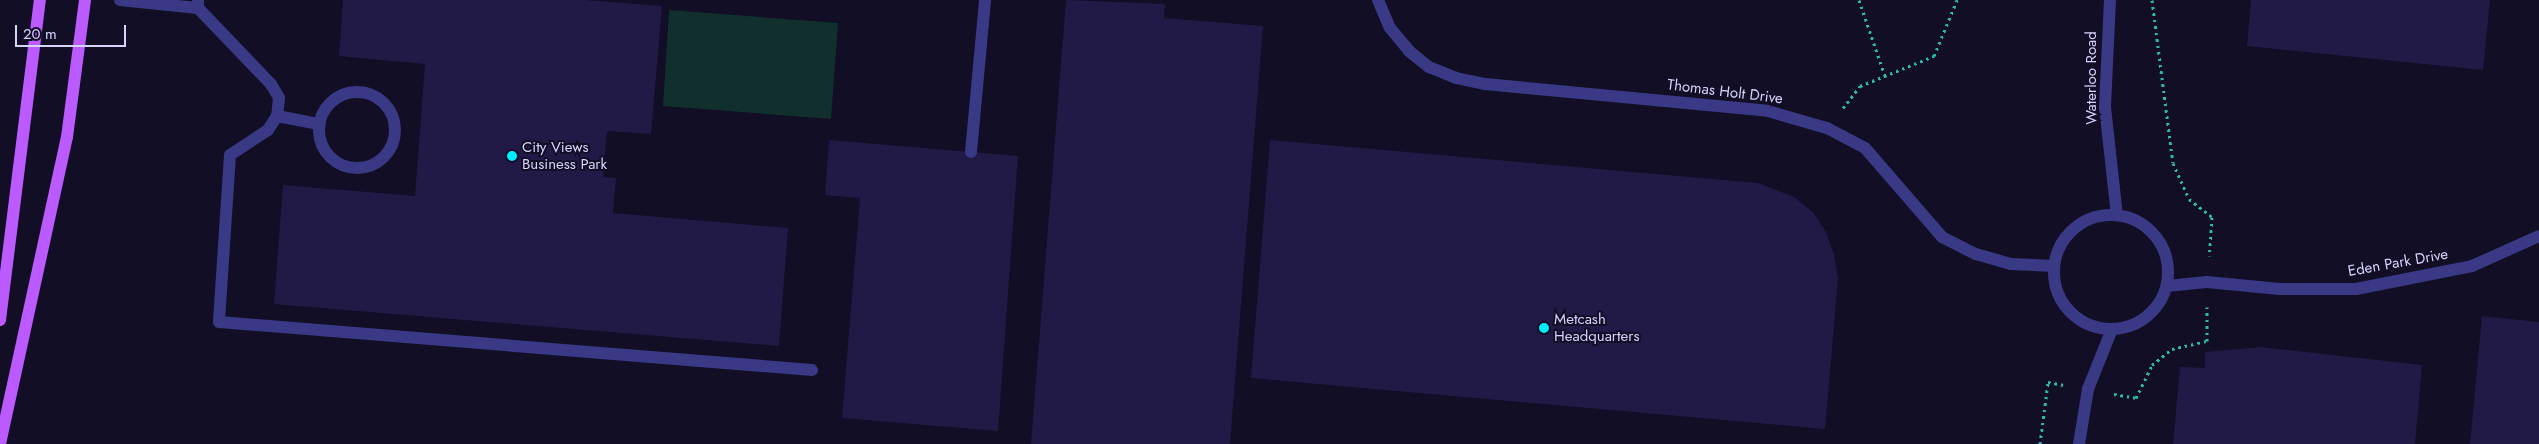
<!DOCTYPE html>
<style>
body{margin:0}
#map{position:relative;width:2539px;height:444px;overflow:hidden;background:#110e25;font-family:Jost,sans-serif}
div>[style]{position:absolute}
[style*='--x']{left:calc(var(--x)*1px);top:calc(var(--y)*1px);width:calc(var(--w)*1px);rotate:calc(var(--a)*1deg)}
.green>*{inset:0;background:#112f2d}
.building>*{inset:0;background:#211a47}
.path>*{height:3px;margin-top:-1.5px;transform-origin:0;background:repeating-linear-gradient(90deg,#2db9ab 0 2.5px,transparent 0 6.5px)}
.lane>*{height:12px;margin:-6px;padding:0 6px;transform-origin:6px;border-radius:6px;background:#393985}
.lane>.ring{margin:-6px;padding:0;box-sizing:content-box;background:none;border:12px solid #393985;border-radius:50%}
.street>*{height:12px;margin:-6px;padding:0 6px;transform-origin:6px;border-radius:6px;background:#393985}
.street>.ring{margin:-6px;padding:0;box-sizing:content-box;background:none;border:12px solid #393985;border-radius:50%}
.primary>*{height:12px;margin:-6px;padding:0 6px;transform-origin:6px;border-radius:6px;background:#bb5aff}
.dots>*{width:14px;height:14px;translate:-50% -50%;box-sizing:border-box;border:2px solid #110e25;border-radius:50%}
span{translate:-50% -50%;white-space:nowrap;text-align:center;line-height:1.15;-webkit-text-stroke:4px #110e25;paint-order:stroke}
.street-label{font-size:15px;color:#d6d3ff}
.poi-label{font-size:15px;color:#d6d3ff}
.left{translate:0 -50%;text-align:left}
.scale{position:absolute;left:15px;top:25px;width:111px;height:22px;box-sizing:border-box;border:2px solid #d6d3ff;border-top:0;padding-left:6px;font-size:15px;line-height:18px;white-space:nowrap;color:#d6d3ff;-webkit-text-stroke:4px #110e25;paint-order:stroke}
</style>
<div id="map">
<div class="green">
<i style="clip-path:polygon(669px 10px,838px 23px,831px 119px,663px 106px)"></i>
</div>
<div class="building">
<i style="clip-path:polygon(343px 0,585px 0,662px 6px,651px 134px,607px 131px,603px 177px,616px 178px,613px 213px,788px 228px,779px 346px,274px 304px,283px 185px,415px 196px,425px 64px,339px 56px)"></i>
<i style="clip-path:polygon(1066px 0,1165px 4px,1164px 18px,1263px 26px,1230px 444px,1031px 444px)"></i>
<i style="clip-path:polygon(2251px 0,2490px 0,2483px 70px,2247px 46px)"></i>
<i style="clip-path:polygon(829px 140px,1018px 156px,998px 431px,842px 418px,860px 198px,825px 195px)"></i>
<i style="clip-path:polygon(1270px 140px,1758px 183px,1794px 197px,1813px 212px,1826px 232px,1834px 254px,1838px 278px,1825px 429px,1251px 378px)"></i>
<i style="clip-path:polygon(2482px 316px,2539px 322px,2539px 444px,2470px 444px)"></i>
<i style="clip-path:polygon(2261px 347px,2422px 365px,2415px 444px,2173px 444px,2180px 367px,2205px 368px,2205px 352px)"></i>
</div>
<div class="path">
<i style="--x:1859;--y:0;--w:80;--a:71.1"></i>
<i style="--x:2152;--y:0;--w:164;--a:82.7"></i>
<i style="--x:2173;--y:163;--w:39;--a:66"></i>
<i style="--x:2189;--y:199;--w:29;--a:38"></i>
<i style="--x:2212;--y:217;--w:39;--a:94"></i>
<i style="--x:1843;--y:108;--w:28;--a:-52"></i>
<i style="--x:1860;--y:86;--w:80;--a:-22.1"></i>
<i style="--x:1934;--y:56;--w:61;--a:-67.7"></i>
<i style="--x:2114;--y:394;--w:22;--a:10"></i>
<i style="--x:2136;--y:398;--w:37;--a:-64"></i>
<i style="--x:2152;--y:365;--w:26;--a:-39"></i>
<i style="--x:2172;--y:349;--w:36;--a:-13"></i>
<i style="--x:2207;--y:341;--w:34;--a:-90"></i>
<i style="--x:2040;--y:444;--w:63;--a:-82.6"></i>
<i style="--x:2048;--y:382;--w:16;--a:11"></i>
</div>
<div class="lane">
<i style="--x:120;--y:0;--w:78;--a:5.9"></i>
<i style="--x:198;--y:0;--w:8;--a:90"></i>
<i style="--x:198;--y:8;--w:105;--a:46.2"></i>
<i style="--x:271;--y:84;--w:16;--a:60"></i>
<i style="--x:279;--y:98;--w:18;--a:96"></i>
<i style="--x:277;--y:116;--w:17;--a:123"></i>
<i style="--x:268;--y:130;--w:45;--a:146.7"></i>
<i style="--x:230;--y:155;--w:167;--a:93.8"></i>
<i style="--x:219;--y:322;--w:595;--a:4.63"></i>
<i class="ring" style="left:319px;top:92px;width:64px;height:64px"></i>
<i style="--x:277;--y:116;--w:43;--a:10.8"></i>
<i style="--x:971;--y:152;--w:153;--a:-84.7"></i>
</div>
<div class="street">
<i style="--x:1378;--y:0;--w:30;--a:67"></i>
<i style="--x:1390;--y:28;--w:30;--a:50"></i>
<i style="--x:1409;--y:51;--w:26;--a:39"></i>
<i style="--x:1429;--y:67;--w:29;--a:22"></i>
<i style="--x:1456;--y:78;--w:30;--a:12"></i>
<i style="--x:1485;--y:84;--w:284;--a:5.4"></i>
<i style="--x:1768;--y:111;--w:61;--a:16.1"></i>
<i style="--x:1827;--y:128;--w:43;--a:27.8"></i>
<i style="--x:1865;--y:148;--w:118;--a:49.1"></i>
<i style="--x:1942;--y:237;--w:38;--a:27"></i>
<i style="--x:1976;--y:254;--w:36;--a:16"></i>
<i style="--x:2011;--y:264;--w:43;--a:2.7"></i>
<i style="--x:2110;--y:0;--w:107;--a:92.7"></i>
<i style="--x:2105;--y:107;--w:109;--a:83.7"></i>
<i class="ring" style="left:2054px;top:215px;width:102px;height:102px"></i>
<i style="--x:2167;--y:286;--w:40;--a:-5.7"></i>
<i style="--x:2207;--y:282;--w:73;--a:5.5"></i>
<i style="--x:2280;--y:289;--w:76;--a:0"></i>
<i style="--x:2356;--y:289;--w:118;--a:-11.2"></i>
<i style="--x:2472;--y:266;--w:73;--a:-24.1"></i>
<i style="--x:2079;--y:444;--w:56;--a:-80.7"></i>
<i style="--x:2088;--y:389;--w:65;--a:-68.2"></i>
</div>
<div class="primary">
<i style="--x:0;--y:320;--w:322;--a:-82.9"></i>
<i style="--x:0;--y:444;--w:314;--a:-77.7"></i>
<i style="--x:67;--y:137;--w:138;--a:-82.5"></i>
</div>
<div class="dots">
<i style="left:512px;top:156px;background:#00eefe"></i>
<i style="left:1544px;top:328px;background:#00eefe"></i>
</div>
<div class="street-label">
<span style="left:2092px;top:78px;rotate:-90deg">Waterloo Road</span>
<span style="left:1725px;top:92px;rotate:7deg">Thomas Holt Drive</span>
<span style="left:2398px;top:263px;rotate:-10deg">Eden Park Drive</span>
</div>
<div class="poi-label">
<span class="left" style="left:522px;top:156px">City Views<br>Business Park</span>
<span class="left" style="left:1554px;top:328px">Metcash<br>Headquarters</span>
</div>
<div class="scale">20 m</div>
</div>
